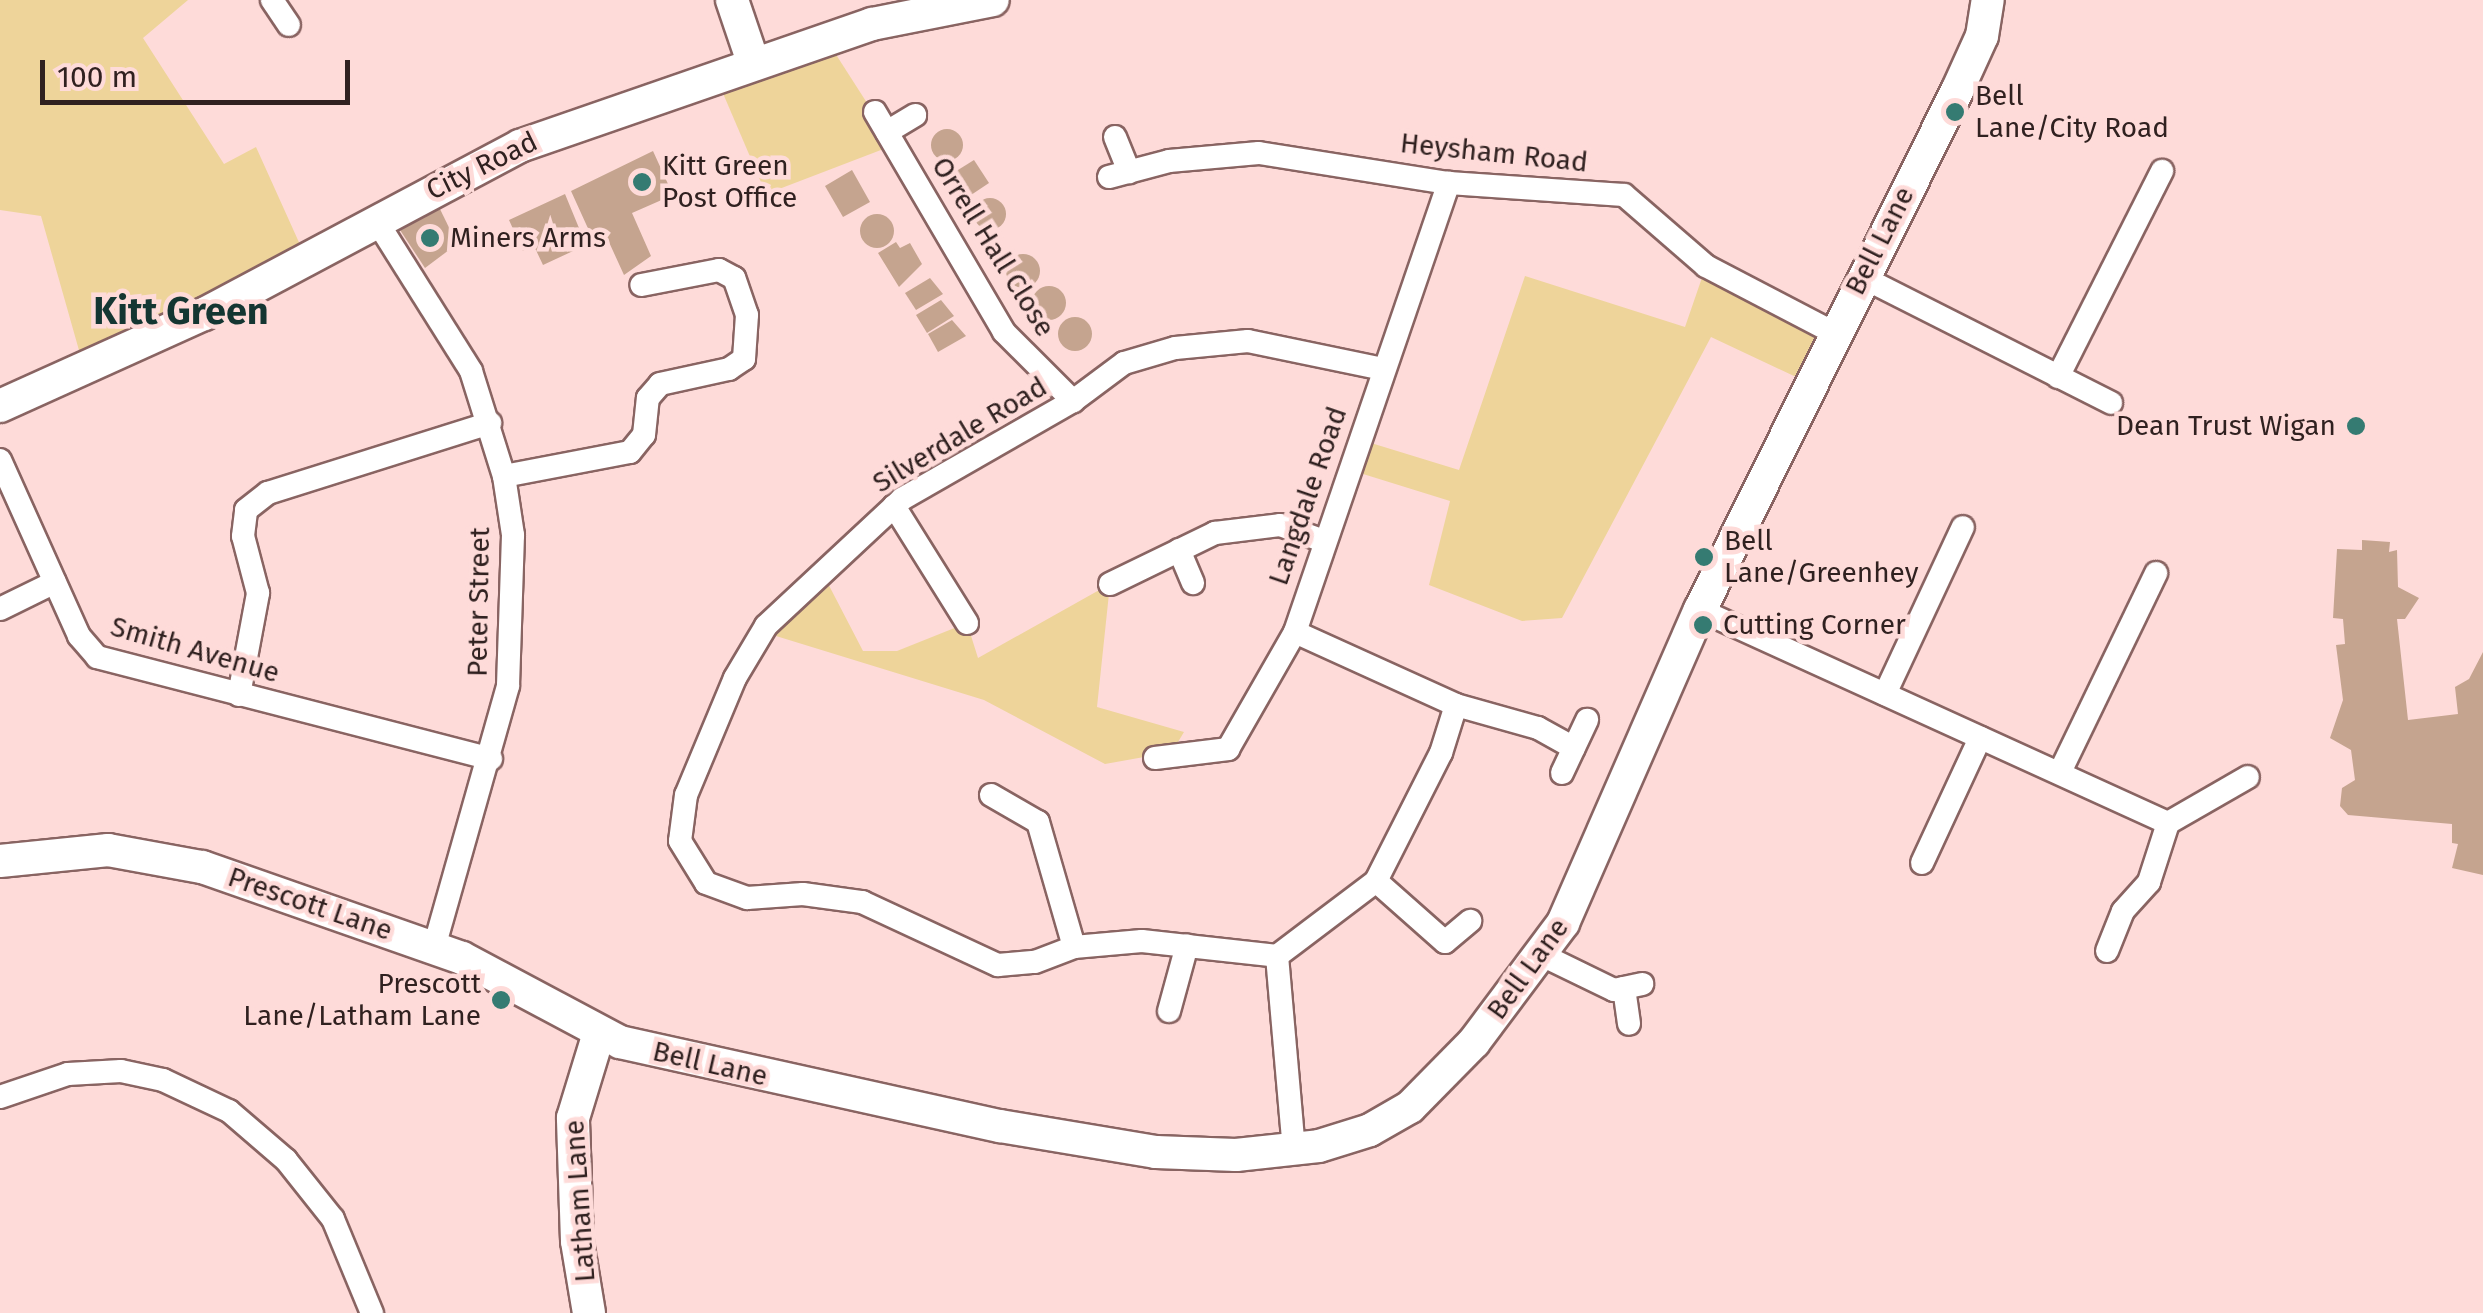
<!DOCTYPE html>
<style>
body{margin:0}
#map{position:relative;width:2483px;height:1313px;overflow:hidden;background:#fedbd9;font-family:"Fira Sans",sans-serif}
div>[style]{position:absolute}
[style*='--x']{left:calc(var(--x)*1px);top:calc(var(--y)*1px);width:calc(var(--w)*1px);rotate:calc(var(--a)*1deg)}
.green>*{inset:0;background:#eed49a}
.building>*{inset:0;background:#c5a48f}
.round{border-radius:50%}
.roads{filter:drop-shadow(2px 0 #896462) drop-shadow(-2px 0 #896462) drop-shadow(0 2px #896462) drop-shadow(0 -2px #896462)}
.street>*{height:22px;margin:-11px;padding:0 11px;transform-origin:11px;border-radius:11px;background:#fff}
.secondary>*{height:32px;margin:-16px;padding:0 16px;transform-origin:16px;border-radius:16px;background:#fff}
.dots>*{width:28px;height:28px;translate:-50% -50%;box-sizing:border-box;border:5px solid #fedbd9;border-radius:50%}
span{translate:-50% -50%;white-space:nowrap;text-align:center;line-height:1.15;-webkit-text-stroke:9px #fedbd9;paint-order:stroke}
.poi-label{font-size:28px;color:#302120}
.left{translate:0 -50%;text-align:left}
.right{translate:-100% -50%;text-align:right}
.street-label{font-size:28px;color:#302120}
.district-label{font-size:38px;color:#143632;font-weight:700}
.scale{position:absolute;left:40px;top:60px;width:310px;height:45px;box-sizing:border-box;border:5px solid #302120;border-top:0;padding-left:12px;font-size:30px;line-height:35px;white-space:nowrap;color:#302120;-webkit-text-stroke:8px #fedbd9;paint-order:stroke}
</style>
<div id="map">
<div class="green">
<i style="clip-path:polygon(0 0,188px 0,143px 38px,224px 164px,256px 147px,302px 249px,84px 368px,41px 216px,0 210px)"></i>
<i style="clip-path:polygon(826px 39px,894px 145px,766px 194px,716px 77px)"></i>
<i style="clip-path:polygon(1706px 266px,1834px 333px,1809px 383px,1711px 337px,1562px 618px,1522px 621px,1429px 585px,1450px 501px,1347px 469px,1358px 439px,1459px 470px,1525px 276px,1685px 327px)"></i>
<i style="clip-path:polygon(822px 572px,863px 651px,897px 651px,967px 623px,978px 658px,1110px 584px,1097px 707px,1184px 732px,1172px 752px,1105px 764px,984px 700px,763px 632px)"></i>
</div>
<div class="building">
<i class="round" style="left:931px;top:129px;width:32px;height:32px"></i>
<i style="clip-path:polygon(653px 151px,673px 195px,632px 213px,651px 256px,624px 275px,603px 229px,591px 235px,571px 191px)"></i>
<i style="clip-path:polygon(974px 160px,989px 183px,965px 199px,950px 175px)"></i>
<i style="clip-path:polygon(852px 170px,870px 202px,843px 217px,825px 186px)"></i>
<i style="clip-path:polygon(565px 194px,586px 245px,543px 265px,534px 246px,523px 251px,509px 220px)"></i>
<i class="round" style="left:974px;top:198px;width:32px;height:32px"></i>
<i style="clip-path:polygon(439px 207px,457px 244px,425px 268px,400px 230px)"></i>
<i class="round" style="left:860px;top:214px;width:34px;height:34px"></i>
<i style="clip-path:polygon(896px 242px,900px 248px,910px 243px,922px 264px,899px 287px,878px 253px)"></i>
<i class="round" style="left:1006px;top:254px;width:34px;height:34px"></i>
<i style="clip-path:polygon(930px 278px,943px 294px,916px 310px,905px 293px)"></i>
<i class="round" style="left:1032px;top:286px;width:34px;height:34px"></i>
<i style="clip-path:polygon(941px 300px,954px 316px,927px 333px,916px 315px)"></i>
<i class="round" style="left:1058px;top:317px;width:34px;height:34px"></i>
<i style="clip-path:polygon(952px 320px,966px 336px,938px 352px,928px 334px)"></i>
<i style="clip-path:polygon(2362px 540px,2390px 542px,2389px 552px,2397px 550px,2398px 587px,2419px 598px,2405px 619px,2397px 619px,2408px 720px,2458px 714px,2455px 687px,2469px 679px,2483px 652px,2483px 875px,2452px 868px,2458px 844px,2452px 843px,2452px 824px,2348px 815px,2340px 806px,2342px 788px,2355px 780px,2351px 750px,2330px 738px,2343px 700px,2336px 645px,2345px 644px,2343px 619px,2333px 618px,2337px 549px,2362px 550px)"></i>
</div>
<div class="roads">
<div class="street">
<i style="--x:272;--y:0;--w:30;--a:56"></i>
<i style="--x:875;--y:112;--w:255;--a:59.6"></i>
<i style="--x:1004;--y:332;--w:98;--a:45"></i>
<i style="--x:887;--y:132;--w:33;--a:-31"></i>
<i style="--x:1115;--y:137;--w:38;--a:68"></i>
<i style="--x:1109;--y:177;--w:62;--a:-14.9"></i>
<i style="--x:1169;--y:161;--w:90;--a:-5.1"></i>
<i style="--x:1259;--y:153;--w:192;--a:9"></i>
<i style="--x:1449;--y:183;--w:175;--a:3.9"></i>
<i style="--x:1624;--y:195;--w:108;--a:40.9"></i>
<i style="--x:1706;--y:266;--w:144;--a:27.6"></i>
<i style="--x:376;--y:220;--w:178;--a:57.8"></i>
<i style="--x:471;--y:371;--w:110;--a:72.6"></i>
<i style="--x:504;--y:476;--w:60;--a:81.3"></i>
<i style="--x:513;--y:535;--w:151;--a:91.9"></i>
<i style="--x:508;--y:686;--w:271;--a:105.8"></i>
<i style="--x:1862;--y:277;--w:279;--a:26.8"></i>
<i style="--x:1383;--y:369;--w:138;--a:-168.3"></i>
<i style="--x:1248;--y:341;--w:73;--a:174.5"></i>
<i style="--x:1175;--y:348;--w:53;--a:163.6"></i>
<i style="--x:1124;--y:363;--w:64;--a:143.3"></i>
<i style="--x:1073;--y:401;--w:197;--a:150.2"></i>
<i style="--x:902;--y:499;--w:186;--a:137"></i>
<i style="--x:766;--y:626;--w:61;--a:120.8"></i>
<i style="--x:735;--y:678;--w:127;--a:112.7"></i>
<i style="--x:686;--y:795;--w:46;--a:97.4"></i>
<i style="--x:680;--y:841;--w:49;--a:58.2"></i>
<i style="--x:706;--y:883;--w:44;--a:20.1"></i>
<i style="--x:747;--y:898;--w:56;--a:-4.1"></i>
<i style="--x:803;--y:894;--w:60;--a:7.7"></i>
<i style="--x:862;--y:902;--w:150;--a:24.9"></i>
<i style="--x:998;--y:965;--w:37;--a:-5"></i>
<i style="--x:1035;--y:962;--w:42;--a:-21"></i>
<i style="--x:1074;--y:947;--w:68;--a:-5"></i>
<i style="--x:1142;--y:941;--w:136;--a:6.3"></i>
<i style="--x:1277;--y:956;--w:124;--a:-37.1"></i>
<i style="--x:1376;--y:881;--w:144;--a:-63.1"></i>
<i style="--x:1441;--y:753;--w:50;--a:-72.6"></i>
<i style="--x:2058;--y:377;--w:231;--a:-63.2"></i>
<i style="--x:0;--y:460;--w:193;--a:65.8"></i>
<i style="--x:79;--y:636;--w:28;--a:49"></i>
<i style="--x:97;--y:657;--w:407;--a:14.5"></i>
<i style="--x:504;--y:476;--w:128;--a:-10.8"></i>
<i style="--x:630;--y:452;--w:22;--a:-51"></i>
<i style="--x:644;--y:435;--w:37;--a:-84"></i>
<i style="--x:648;--y:398;--w:18;--a:-49"></i>
<i style="--x:660;--y:384;--w:71;--a:-12.3"></i>
<i style="--x:729;--y:369;--w:18;--a:-34"></i>
<i style="--x:744;--y:359;--w:44;--a:-86.1"></i>
<i style="--x:747;--y:315;--w:39;--a:-109"></i>
<i style="--x:734;--y:278;--w:17;--a:-152"></i>
<i style="--x:719;--y:270;--w:79;--a:169.1"></i>
<i style="--x:894;--y:506;--w:138;--a:58"></i>
<i style="--x:1179;--y:550;--w:36;--a:67"></i>
<i style="--x:1110;--y:584;--w:117;--a:-25.9"></i>
<i style="--x:1215;--y:533;--w:65;--a:-7"></i>
<i style="--x:1280;--y:525;--w:44;--a:20.1"></i>
<i style="--x:0;--y:609;--w:61;--a:-26.1"></i>
<i style="--x:1700;--y:610;--w:514;--a:24.47"></i>
<i style="--x:2168;--y:823;--w:92;--a:-29.9"></i>
<i style="--x:1295;--y:632;--w:177;--a:24.4"></i>
<i style="--x:1456;--y:705;--w:85;--a:15.7"></i>
<i style="--x:1538;--y:728;--w:41;--a:29.1"></i>
<i style="--x:1885;--y:694;--w:184;--a:-65"></i>
<i style="--x:239;--y:695;--w:104;--a:-79.4"></i>
<i style="--x:258;--y:593;--w:59;--a:-104.7"></i>
<i style="--x:243;--y:536;--w:26;--a:-83"></i>
<i style="--x:246;--y:510;--w:28;--a:-38"></i>
<i style="--x:268;--y:493;--w:233;--a:-17.5"></i>
<i style="--x:1155;--y:758;--w:74;--a:-7"></i>
<i style="--x:1228;--y:749;--w:135;--a:-60.2"></i>
<i style="--x:1295;--y:632;--w:475;--a:-71.1"></i>
<i style="--x:2060;--y:772;--w:221;--a:-64.2"></i>
<i style="--x:1562;--y:773;--w:59;--a:-64.7"></i>
<i style="--x:991;--y:795;--w:54;--a:29.9"></i>
<i style="--x:1038;--y:822;--w:130;--a:73.9"></i>
<i style="--x:1922;--y:863;--w:138;--a:-65.1"></i>
<i style="--x:1376;--y:881;--w:92;--a:41.5"></i>
<i style="--x:1445;--y:942;--w:33;--a:-40"></i>
<i style="--x:2107;--y:951;--w:43;--a:-68.2"></i>
<i style="--x:2123;--y:911;--w:39;--a:-48"></i>
<i style="--x:2149;--y:882;--w:62;--a:-72.1"></i>
<i style="--x:1277;--y:956;--w:195;--a:85"></i>
<i style="--x:1544;--y:956;--w:78;--a:25.9"></i>
<i style="--x:1614;--y:990;--w:29;--a:-12"></i>
<i style="--x:1624;--y:988;--w:36;--a:82"></i>
<i style="--x:1169;--y:1011;--w:68;--a:-74.7"></i>
<i style="--x:0;--y:1097;--w:72;--a:-18.7"></i>
<i style="--x:68;--y:1074;--w:53;--a:-3.2"></i>
<i style="--x:121;--y:1071;--w:43;--a:12.1"></i>
<i style="--x:163;--y:1080;--w:73;--a:25.2"></i>
<i style="--x:229;--y:1111;--w:75;--a:40.7"></i>
<i style="--x:286;--y:1160;--w:75;--a:51.5"></i>
<i style="--x:333;--y:1219;--w:102;--a:67.5"></i>
</div>
<div class="secondary">
<i style="--x:732;--y:0;--w:65;--a:71.3"></i>
<i style="--x:0;--y:406;--w:224;--a:-24.3"></i>
<i style="--x:204;--y:314;--w:358;--a:-28"></i>
<i style="--x:520;--y:146;--w:373;--a:-19.1"></i>
<i style="--x:872;--y:24;--w:123;--a:-11.2"></i>
<i style="--x:0;--y:861;--w:109;--a:-5.8"></i>
<i style="--x:108;--y:850;--w:96;--a:10.3"></i>
<i style="--x:202;--y:867;--w:275;--a:19.3"></i>
<i style="--x:462;--y:958;--w:179;--a:28"></i>
<i style="--x:620;--y:1042;--w:389;--a:12.5"></i>
<i style="--x:1000;--y:1126;--w:158;--a:9.5"></i>
<i style="--x:1156;--y:1152;--w:80;--a:2.1"></i>
<i style="--x:1236;--y:1155;--w:83;--a:-6.2"></i>
<i style="--x:1319;--y:1146;--w:53;--a:-17.4"></i>
<i style="--x:1370;--y:1130;--w:46;--a:-29.9"></i>
<i style="--x:1410;--y:1107;--w:91;--a:-45.4"></i>
<i style="--x:1474;--y:1042;--w:149;--a:-53.2"></i>
<i style="--x:1563;--y:923;--w:342;--a:-66.4"></i>
<i style="--x:1700;--y:610;--w:579;--a:-63.66"></i>
<i style="--x:1957;--y:91;--w:60;--a:-65.6"></i>
<i style="--x:1982;--y:36;--w:36;--a:-81"></i>
<i style="--x:589;--y:1313;--w:73;--a:-99.5"></i>
<i style="--x:577;--y:1241;--w:123;--a:-91.9"></i>
<i style="--x:573;--y:1118;--w:89;--a:-73"></i>
</div>
</div>
<div class="dots">
<i style="left:1955px;top:112px;background:#357b72"></i>
<i style="left:642px;top:182px;background:#357b72"></i>
<i style="left:430px;top:238px;background:#357b72"></i>
<i style="left:2356px;top:426px;background:#357b72"></i>
<i style="left:1704px;top:557px;background:#357b72"></i>
<i style="left:1703px;top:625px;background:#357b72"></i>
<i style="left:501px;top:1000px;background:#357b72"></i>
</div>
<div class="poi-label">
<span class="left" style="left:1975px;top:112px">Bell<br>Lane/City Road</span>
<span class="left" style="left:662px;top:182px">Kitt Green<br>Post Office</span>
<span class="left" style="left:450px;top:238px">Miners Arms</span>
<span class="right" style="left:2336px;top:426px">Dean Trust Wigan</span>
<span class="left" style="left:1724px;top:557px">Bell<br>Lane/Greenhey</span>
<span class="left" style="left:1723px;top:625px">Cutting Corner</span>
<span class="right" style="left:481px;top:1000px">Prescott<br>Lane/Latham Lane</span>
</div>
<div class="street-label">
<span style="left:1494px;top:153px;rotate:6deg">Heysham Road</span>
<span style="left:482px;top:166px;rotate:-26deg">City Road</span>
<span style="left:1880px;top:241px;rotate:-63deg">Bell Lane</span>
<span style="left:993px;top:247px;rotate:58deg">Orrell Hall Close</span>
<span style="left:960px;top:435px;rotate:-31deg">Silverdale Road</span>
<span style="left:1308px;top:496px;rotate:-71deg">Langdale Road</span>
<span style="left:479px;top:602px;rotate:-89deg">Peter Street</span>
<span style="left:195px;top:650px;rotate:16deg">Smith Avenue</span>
<span style="left:310px;top:904px;rotate:19deg">Prescott Lane</span>
<span style="left:1528px;top:969px;rotate:-54deg">Bell Lane</span>
<span style="left:710px;top:1064px;rotate:13deg">Bell Lane</span>
<span style="left:580px;top:1201px;rotate:-94deg">Latham Lane</span>
</div>
<div class="district-label">
<span style="left:181px;top:312px">Kitt Green</span>
</div>
<div class="scale">100 m</div>
</div>
